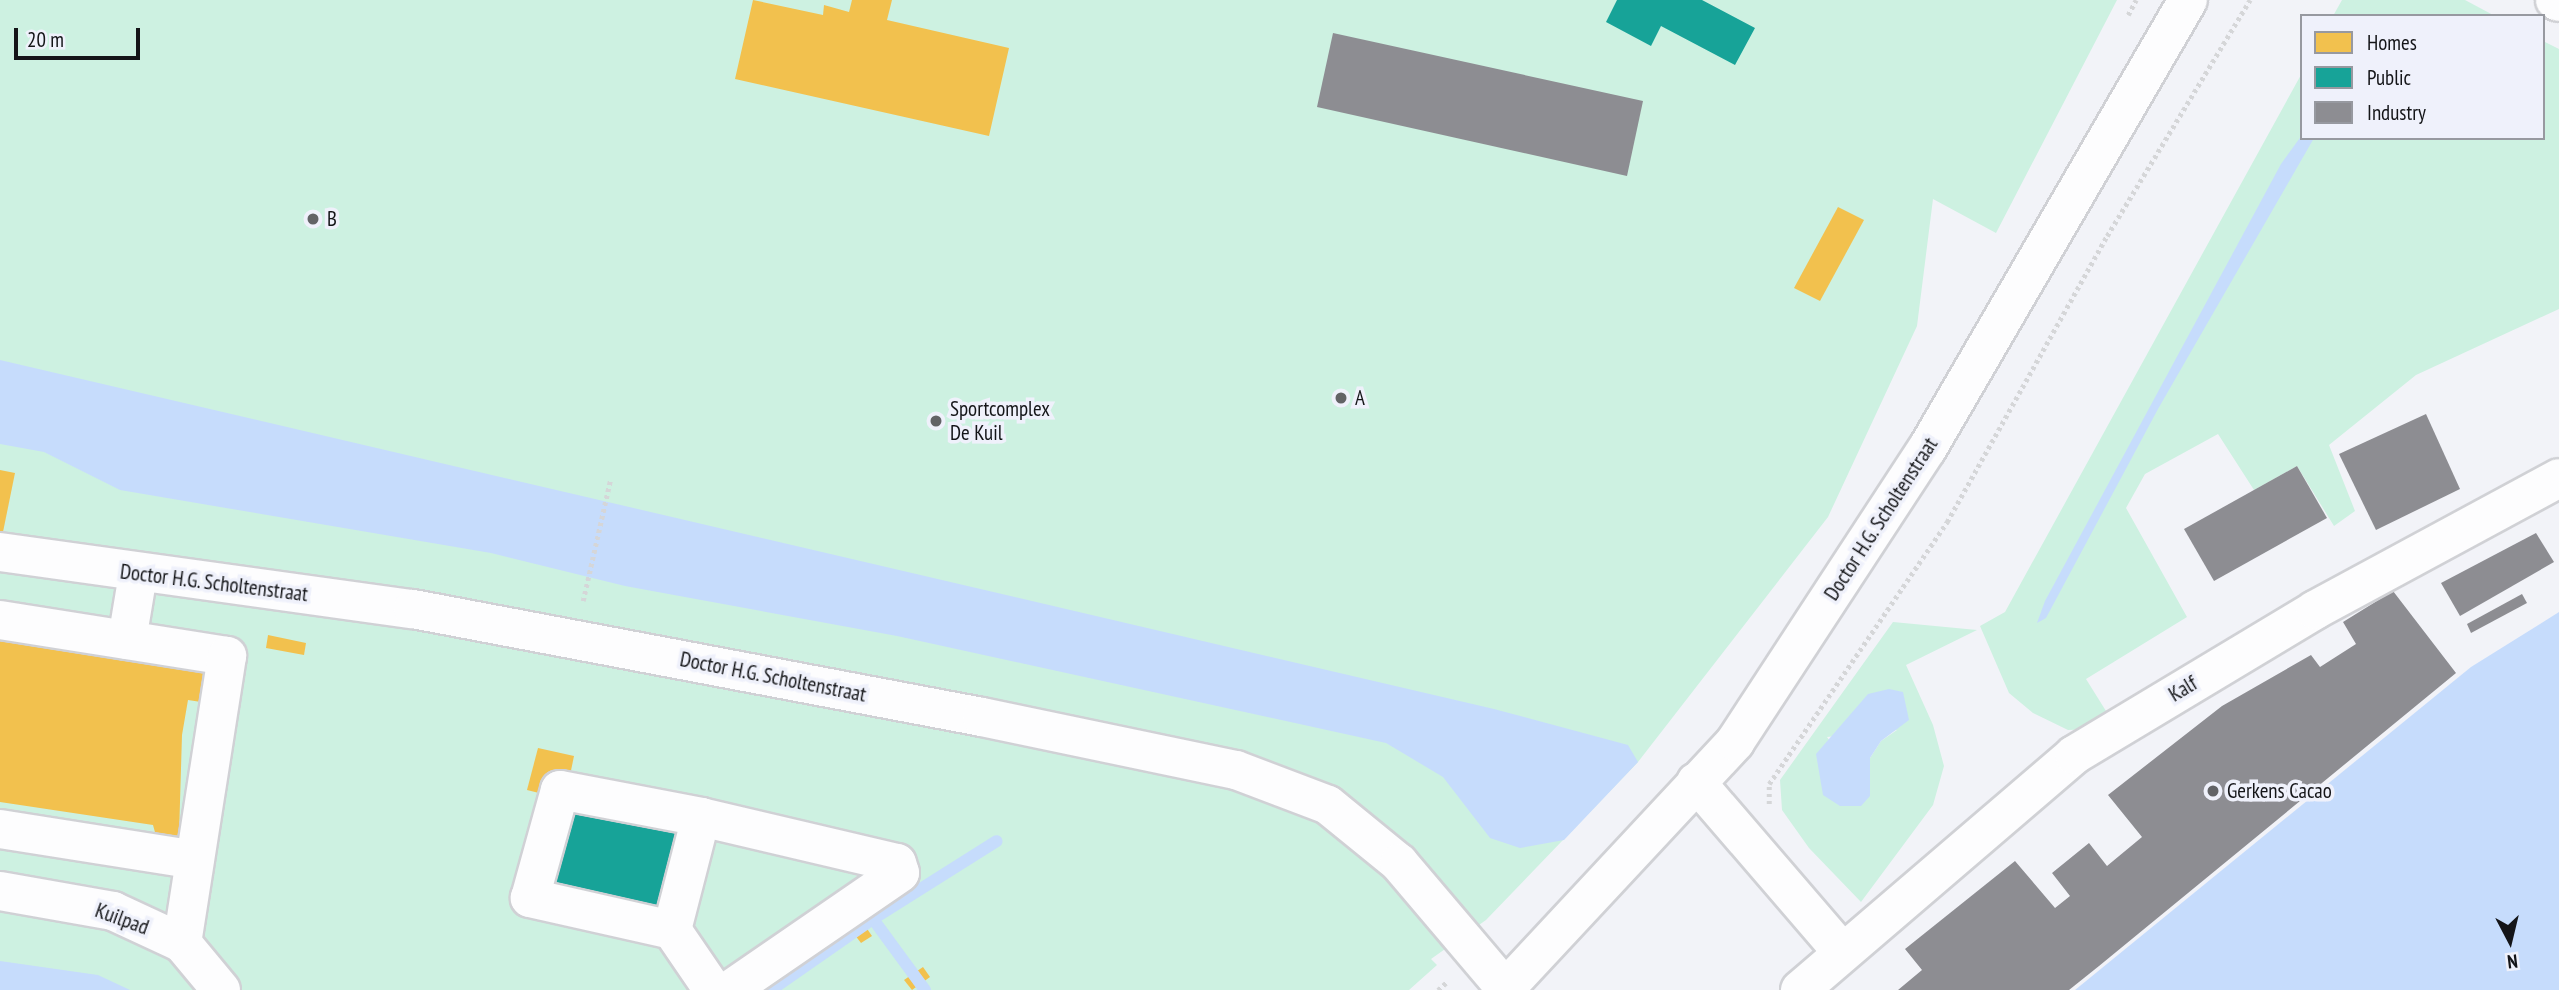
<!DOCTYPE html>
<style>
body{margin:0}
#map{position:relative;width:2559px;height:990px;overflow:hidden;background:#f2f3f8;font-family:"PT Sans Narrow",sans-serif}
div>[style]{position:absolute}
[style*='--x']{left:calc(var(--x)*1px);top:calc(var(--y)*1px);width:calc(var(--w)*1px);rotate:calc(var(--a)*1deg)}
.green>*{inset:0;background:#cdf1e1}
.water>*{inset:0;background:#c6dcfc}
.homes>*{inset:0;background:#f2c14e}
.public>*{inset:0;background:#17a398}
.industry>*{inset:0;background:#8d8d92}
.stream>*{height:12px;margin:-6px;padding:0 6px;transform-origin:6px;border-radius:6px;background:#c6dcfc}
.path>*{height:4.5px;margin-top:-2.25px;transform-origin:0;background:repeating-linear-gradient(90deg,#d5d6d8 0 3.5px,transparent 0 7px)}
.roads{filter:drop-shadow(2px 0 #d0d1d5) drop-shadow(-2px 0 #d0d1d5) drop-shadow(0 2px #d0d1d5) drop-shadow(0 -2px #d0d1d5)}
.minor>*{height:38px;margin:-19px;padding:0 19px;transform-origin:19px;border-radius:19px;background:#fdfdfe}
.major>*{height:38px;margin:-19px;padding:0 19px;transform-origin:19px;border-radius:19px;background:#fdfdfe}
.dots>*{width:19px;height:19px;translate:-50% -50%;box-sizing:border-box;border:4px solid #eff1fb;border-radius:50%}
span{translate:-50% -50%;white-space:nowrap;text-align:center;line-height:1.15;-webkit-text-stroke:7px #eff1fb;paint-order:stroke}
.poi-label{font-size:21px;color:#141518}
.left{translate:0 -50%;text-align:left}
.street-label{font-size:21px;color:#141518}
.legend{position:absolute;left:2300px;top:14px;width:245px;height:126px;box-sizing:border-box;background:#eff1fb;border:2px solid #9799a0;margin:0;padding:9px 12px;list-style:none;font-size:21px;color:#141518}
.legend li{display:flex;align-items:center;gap:14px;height:35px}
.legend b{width:35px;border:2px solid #9799a0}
.north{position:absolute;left:2475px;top:906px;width:70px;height:70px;-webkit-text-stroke:5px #eff1fb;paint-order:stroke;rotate:173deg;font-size:19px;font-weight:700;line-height:28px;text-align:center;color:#141518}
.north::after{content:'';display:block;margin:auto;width:24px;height:32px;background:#141518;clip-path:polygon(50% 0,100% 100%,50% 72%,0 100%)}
.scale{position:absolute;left:14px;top:28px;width:126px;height:32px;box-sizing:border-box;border:4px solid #141518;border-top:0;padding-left:9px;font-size:21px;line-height:24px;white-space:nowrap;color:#141518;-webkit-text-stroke:5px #eff1fb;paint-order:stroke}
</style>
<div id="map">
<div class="green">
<i style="clip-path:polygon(0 0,2117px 0,1996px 233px,1933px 199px,1917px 326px,1828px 517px,1638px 762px,1486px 920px,1431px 959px,1437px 965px,1409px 990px,0 990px)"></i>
<i style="clip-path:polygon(2342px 0,2465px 0,2495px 16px,2333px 16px)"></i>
<i style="clip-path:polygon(2543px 41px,2559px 49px,2559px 309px,2416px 375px,2329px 445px,2355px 511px,2334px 526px,2297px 466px,2254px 490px,2218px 434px,2145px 474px,2126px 508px,2187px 617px,2086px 679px,2111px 719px,2090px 729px,2068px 730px,2033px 713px,2009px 693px,1980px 626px,2005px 612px,2302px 73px,2302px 138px,2543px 138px)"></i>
<i style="clip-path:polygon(evenodd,1893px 622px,1977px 630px,1906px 665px,1933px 725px,1944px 766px,1933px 805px,1861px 902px,1809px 848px,1782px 810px,1780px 780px,1893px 622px,1897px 730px,1881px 741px,1870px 758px,1870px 796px,1827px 737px,1897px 730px)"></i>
</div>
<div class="water">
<i style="clip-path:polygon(2302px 135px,2302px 138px,2314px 138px,2158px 409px,2046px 618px,2037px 623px,2045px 601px,2281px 164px)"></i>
<i style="clip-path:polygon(0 360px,1494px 709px,1628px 745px,1638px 762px,1564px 840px,1520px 848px,1490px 838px,1443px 777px,1386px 743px,897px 636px,625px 586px,491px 553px,120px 490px,44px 452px,0 444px)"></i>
<i style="clip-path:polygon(2559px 612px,2559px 990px,2075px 990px,2471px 667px)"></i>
<i style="clip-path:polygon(1889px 689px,1903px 692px,1909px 720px,1881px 741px,1870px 758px,1870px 796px,1861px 806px,1840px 806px,1823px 795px,1816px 754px,1868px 694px)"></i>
<i style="clip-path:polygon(0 961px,98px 975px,130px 990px,0 990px)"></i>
</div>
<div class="homes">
<i style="clip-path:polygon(753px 0,823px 15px,824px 5px,849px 12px,852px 0,892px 0,887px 20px,1009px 48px,989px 136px,735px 79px)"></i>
<i style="clip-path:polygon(1838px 207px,1864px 220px,1820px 301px,1794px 288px)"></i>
<i style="clip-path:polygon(0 470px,15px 473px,3px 532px,0 531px)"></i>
<i style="clip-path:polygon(0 634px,206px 664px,201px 702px,188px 700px,182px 735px,179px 836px,156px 836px,153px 825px,0 802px)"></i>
<i style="clip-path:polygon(268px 635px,306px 643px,304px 655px,266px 648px)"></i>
<i style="clip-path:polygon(538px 748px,574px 756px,567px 790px,555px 797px,527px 790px)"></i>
<i style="clip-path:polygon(859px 917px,872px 936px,861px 943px,848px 926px)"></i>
<i style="clip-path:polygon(923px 967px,930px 977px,912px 990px,904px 980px)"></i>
</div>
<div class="public">
<i style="clip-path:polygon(1617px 0,1702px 0,1755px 28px,1735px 65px,1661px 26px,1651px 46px,1606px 22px)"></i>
<i style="clip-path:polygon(562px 794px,685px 824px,663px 916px,539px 886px)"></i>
</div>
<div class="industry">
<i style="clip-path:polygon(1333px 33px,1643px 101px,1627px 176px,1317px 107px)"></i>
<i style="clip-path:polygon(2426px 414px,2460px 489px,2376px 530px,2339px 454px)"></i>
<i style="clip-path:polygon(2297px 466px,2327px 518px,2214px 581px,2184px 529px)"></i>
<i style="clip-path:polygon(2536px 533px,2554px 562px,2460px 616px,2441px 583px)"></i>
<i style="clip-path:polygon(2393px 591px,2456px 673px,2099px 966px,2069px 990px,1898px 990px,1922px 970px,1905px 949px,2015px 861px,2055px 908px,2070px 896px,2052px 873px,2089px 843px,2107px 866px,2142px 837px,2108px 795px,2222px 706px,2311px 655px,2320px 667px,2356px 644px,2343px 622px)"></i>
<i style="clip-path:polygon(2522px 594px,2527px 603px,2471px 633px,2467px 624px)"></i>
</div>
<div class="stream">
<i style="--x:771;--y:990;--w:117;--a:-34.9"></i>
<i style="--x:925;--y:990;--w:88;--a:-126.2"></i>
<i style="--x:873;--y:919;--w:146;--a:-32.2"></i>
</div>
<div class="path">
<i style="--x:2128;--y:15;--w:17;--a:-62"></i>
<i style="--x:583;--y:601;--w:123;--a:-77.3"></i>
<i style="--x:1769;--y:804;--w:20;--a:-90"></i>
<i style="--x:1769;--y:784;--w:317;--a:-55.8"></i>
<i style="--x:1947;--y:522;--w:328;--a:-60.8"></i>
<i style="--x:2107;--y:236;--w:276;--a:-58.8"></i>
<i style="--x:1438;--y:990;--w:12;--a:-42"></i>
</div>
<div class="roads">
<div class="minor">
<i style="--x:2555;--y:0;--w:4;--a:27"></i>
<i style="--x:0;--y:552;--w:417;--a:7.9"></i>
<i style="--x:413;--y:609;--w:579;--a:10.75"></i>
<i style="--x:982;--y:717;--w:259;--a:11.8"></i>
<i style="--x:1236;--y:770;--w:98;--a:20.8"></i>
<i style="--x:1328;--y:805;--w:92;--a:39.2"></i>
<i style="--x:1399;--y:863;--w:164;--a:49.7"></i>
<i style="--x:0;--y:620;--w:230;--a:9"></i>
<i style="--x:227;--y:656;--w:291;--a:98.9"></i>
<i style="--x:127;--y:640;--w:67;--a:-80.5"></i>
<i style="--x:1696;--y:782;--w:225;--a:49.3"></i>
<i style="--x:701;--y:817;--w:117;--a:104.4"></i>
<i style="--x:672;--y:930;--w:146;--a:-167.3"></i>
<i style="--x:530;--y:898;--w:112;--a:-74.5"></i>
<i style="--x:560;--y:790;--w:144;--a:10.8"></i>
<i style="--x:701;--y:817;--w:201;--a:13.2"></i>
<i style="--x:897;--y:863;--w:10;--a:73"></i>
<i style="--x:900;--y:873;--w:206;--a:145.5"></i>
<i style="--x:0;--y:829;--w:197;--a:9"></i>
<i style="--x:0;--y:891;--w:115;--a:10"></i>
<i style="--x:113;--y:911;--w:76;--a:24.9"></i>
<i style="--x:182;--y:943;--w:61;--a:50.3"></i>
<i style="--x:672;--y:930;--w:73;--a:55.7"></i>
<i style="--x:1800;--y:990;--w:361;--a:-40.6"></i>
<i style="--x:2074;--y:755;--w:281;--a:-31"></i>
<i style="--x:2315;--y:610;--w:277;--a:-28.4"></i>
</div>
<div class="major">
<i style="--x:1504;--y:990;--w:339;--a:-47"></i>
<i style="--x:1735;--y:742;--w:350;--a:-56.8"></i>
<i style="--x:1927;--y:449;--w:519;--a:-59.83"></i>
</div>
</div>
<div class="dots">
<i style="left:313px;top:219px;background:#626366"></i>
<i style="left:1341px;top:398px;background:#626366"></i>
<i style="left:936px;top:421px;background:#626366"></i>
<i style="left:2213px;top:791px;background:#626366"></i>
</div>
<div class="poi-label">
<span class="left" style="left:327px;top:219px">B</span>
<span class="left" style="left:1355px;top:398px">A</span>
<span class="left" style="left:950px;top:421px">Sportcomplex<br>De Kuil</span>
<span class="left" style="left:2227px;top:791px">Gerkens Cacao</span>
</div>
<div class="street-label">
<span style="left:1881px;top:519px;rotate:-57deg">Doctor H.G. Scholtenstraat</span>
<span style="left:214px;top:583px;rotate:7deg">Doctor H.G. Scholtenstraat</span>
<span style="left:773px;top:677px;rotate:11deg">Doctor H.G. Scholtenstraat</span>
<span style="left:2183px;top:689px;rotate:-31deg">Kalf</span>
<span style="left:122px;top:919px;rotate:20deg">Kuilpad</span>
</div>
<ul class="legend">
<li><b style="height:19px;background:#f2c14e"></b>Homes</li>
<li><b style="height:19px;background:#17a398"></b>Public</li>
<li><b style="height:19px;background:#8d8d92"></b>Industry</li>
</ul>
<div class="north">N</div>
<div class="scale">20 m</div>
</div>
